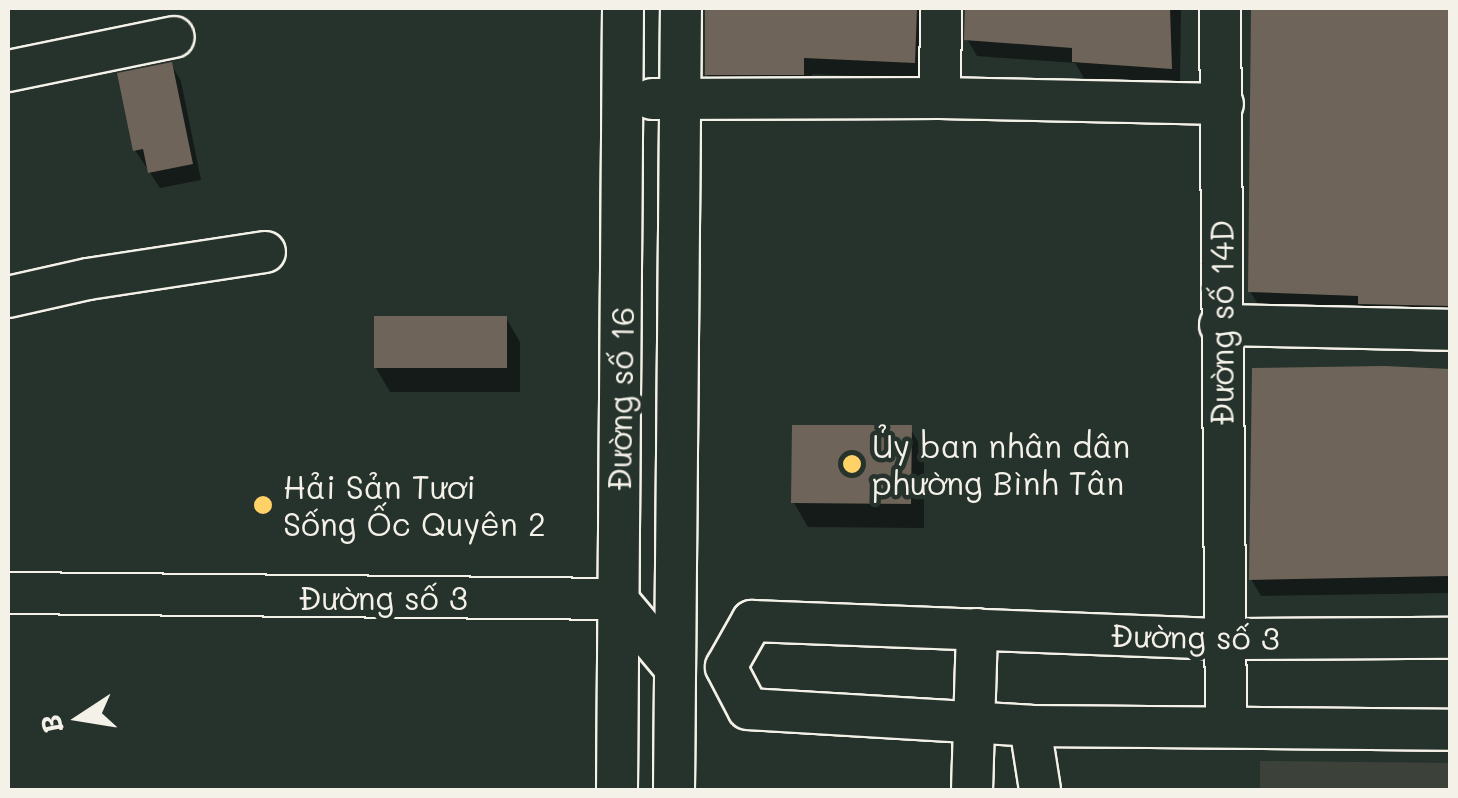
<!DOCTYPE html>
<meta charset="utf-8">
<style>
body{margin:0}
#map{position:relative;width:1458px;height:798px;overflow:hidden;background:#26332d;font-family:Mali,sans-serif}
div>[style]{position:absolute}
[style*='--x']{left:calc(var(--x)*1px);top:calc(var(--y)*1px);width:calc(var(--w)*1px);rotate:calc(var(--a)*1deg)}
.built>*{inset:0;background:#3c423a}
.shadow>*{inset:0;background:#0007}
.building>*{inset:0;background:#6f6459}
.roads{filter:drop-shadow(2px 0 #f4f1e8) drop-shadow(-2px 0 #f4f1e8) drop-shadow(0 2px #f4f1e8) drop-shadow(0 -2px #f4f1e8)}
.minor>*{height:40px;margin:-20px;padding:0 20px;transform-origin:20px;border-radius:20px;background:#26332d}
.dots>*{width:28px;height:28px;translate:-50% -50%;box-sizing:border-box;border:5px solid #26332d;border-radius:50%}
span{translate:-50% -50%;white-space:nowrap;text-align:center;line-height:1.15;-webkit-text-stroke:9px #26332d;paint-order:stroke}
.street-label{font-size:32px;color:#f4f1e8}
.poi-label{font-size:32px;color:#f4f1e8}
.left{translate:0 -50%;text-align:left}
.frame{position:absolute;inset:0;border:10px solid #f4f1e8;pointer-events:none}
.north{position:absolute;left:30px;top:668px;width:100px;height:100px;-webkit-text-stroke:8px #26332d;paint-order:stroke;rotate:258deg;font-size:28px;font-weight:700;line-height:40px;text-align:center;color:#f4f1e8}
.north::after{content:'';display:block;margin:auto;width:35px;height:45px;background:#f4f1e8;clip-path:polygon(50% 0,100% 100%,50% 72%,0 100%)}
</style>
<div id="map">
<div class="built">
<i style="clip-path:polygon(1260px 761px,1450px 763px,1450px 790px,1260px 790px)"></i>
</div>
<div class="shadow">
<i style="clip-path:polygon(708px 8px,935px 8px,923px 79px,812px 74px,813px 91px,717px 91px,707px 74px)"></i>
<i style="clip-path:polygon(965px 8px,1181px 8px,1180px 85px,1084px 78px,1075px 63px,977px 56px,967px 39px)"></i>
<i style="clip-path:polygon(1252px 8px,1450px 8px,1450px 324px,1260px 308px,1250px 291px)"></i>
<i style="clip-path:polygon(171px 64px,181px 81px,201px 180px,160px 188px,135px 150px)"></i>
<i style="clip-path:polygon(506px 318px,520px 342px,520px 392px,390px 392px,376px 368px)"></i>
<i style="clip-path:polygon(1255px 371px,1450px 373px,1450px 593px,1261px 596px,1251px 579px)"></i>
<i style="clip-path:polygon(910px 428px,924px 452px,924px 528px,808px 527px,794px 503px)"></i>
</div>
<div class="building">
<i style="clip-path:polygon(705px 8px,917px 8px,915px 63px,804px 58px,804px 75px,705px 75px)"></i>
<i style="clip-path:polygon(965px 8px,1170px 8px,1172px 69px,1072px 62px,1072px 48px,964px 40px)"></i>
<i style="clip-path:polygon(1251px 8px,1450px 8px,1450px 306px,1358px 304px,1358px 296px,1248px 292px)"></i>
<i style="clip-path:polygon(172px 62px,193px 164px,148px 173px,143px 149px,133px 151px,117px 73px)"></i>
<i style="clip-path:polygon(374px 316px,507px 316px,507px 368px,374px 368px)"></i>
<i style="clip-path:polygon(1384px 366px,1450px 369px,1450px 576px,1249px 580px,1252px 368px)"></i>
<i style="clip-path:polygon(792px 425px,912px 425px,911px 504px,791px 503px)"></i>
</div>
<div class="roads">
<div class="minor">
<i style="--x:1220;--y:8;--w:719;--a:89.52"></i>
<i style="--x:8;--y:71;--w:169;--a:-11.6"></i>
<i style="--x:940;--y:98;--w:90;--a:-89.4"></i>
<i style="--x:652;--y:99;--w:288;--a:-0.2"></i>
<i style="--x:940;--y:98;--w:283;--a:1.2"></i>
<i style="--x:8;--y:297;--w:82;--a:-12.7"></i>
<i style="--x:88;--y:279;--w:179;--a:-8.7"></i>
<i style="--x:1220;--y:325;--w:230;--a:1.2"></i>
<i style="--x:8;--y:593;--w:609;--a:0.56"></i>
<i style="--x:617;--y:599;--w:90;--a:50"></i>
<i style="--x:726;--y:667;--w:53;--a:-60.5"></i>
<i style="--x:752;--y:621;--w:472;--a:2.2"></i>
<i style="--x:1224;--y:639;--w:226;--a:-0.3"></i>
<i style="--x:726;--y:667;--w:47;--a:62.4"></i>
<i style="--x:748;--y:709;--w:283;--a:3.4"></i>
<i style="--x:1030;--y:726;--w:420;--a:0.5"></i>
<i style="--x:1030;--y:726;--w:65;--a:81.1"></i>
<i style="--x:617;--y:790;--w:782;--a:-89.56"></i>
<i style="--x:674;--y:790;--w:782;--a:-89.49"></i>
<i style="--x:972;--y:790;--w:161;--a:-88.2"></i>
</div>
</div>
<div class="dots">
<i style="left:852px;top:464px;background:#ffd166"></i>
<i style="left:263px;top:505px;background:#ffd166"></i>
</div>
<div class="street-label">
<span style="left:1221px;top:323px;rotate:-90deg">Đường số 14D</span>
<span style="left:620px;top:399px;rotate:-89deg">Đường số 16</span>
<span style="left:383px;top:597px">Đường số 3</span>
<span style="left:1195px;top:636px;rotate:1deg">Đường số 3</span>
</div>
<div class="poi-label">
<span class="left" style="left:872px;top:464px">Ủy ban nhân dân<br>phường Bình Tân</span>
<span class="left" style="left:283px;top:505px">Hải Sản Tươi<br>Sống Ốc Quyên 2</span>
</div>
<div class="frame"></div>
<div class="north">B</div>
</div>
